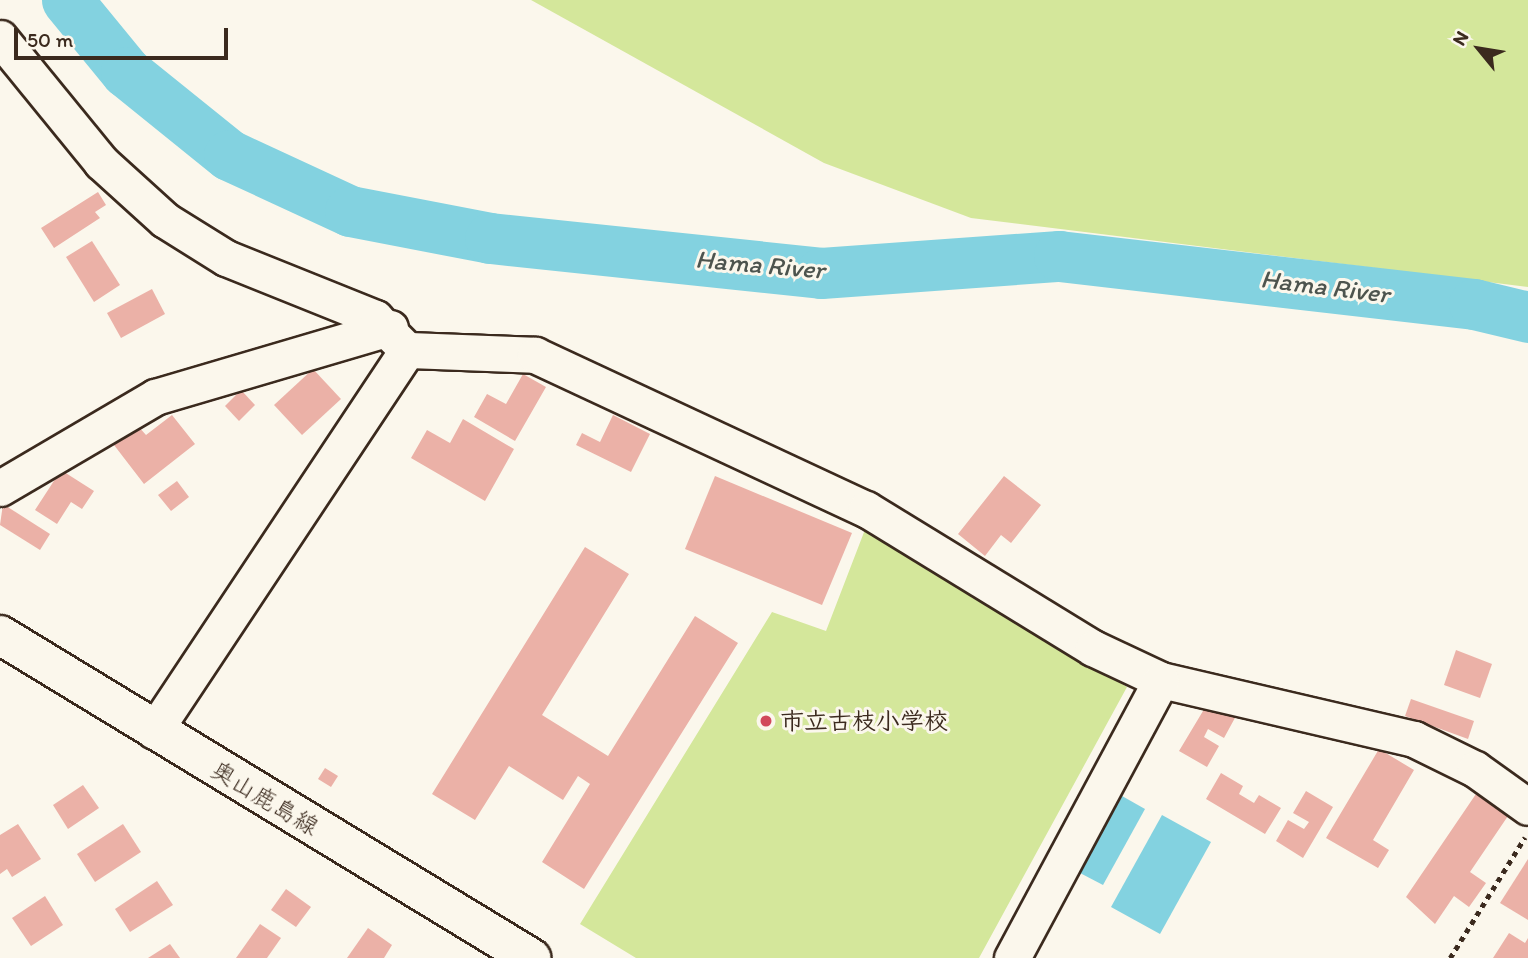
<!DOCTYPE html>
<meta charset="utf-8">
<style>
body{margin:0}
#map{position:relative;width:1528px;height:958px;overflow:hidden;background:#fbf7ec;font-family:Itim,"Klee One",sans-serif}
div>[style]{position:absolute}
[style*='--x']{left:calc(var(--x)*1px);top:calc(var(--y)*1px);width:calc(var(--w)*1px);rotate:calc(var(--a)*1deg)}
.green>*{inset:0;background:#d4e79b}
.water>*{inset:0;background:#83d2e0}
.river>*{height:51px;margin:-25.5px;padding:0 25.5px;transform-origin:25.5px;border-radius:25.5px;background:#83d2e0}
.building>*{inset:0;background:#ebb1a7}
.path>*{height:4.5px;margin-top:-2.25px;transform-origin:0;background:repeating-linear-gradient(90deg,#3b2a1e 0 5px,transparent 0 10px)}
.roads{filter:drop-shadow(2px 0 #3b2a1e) drop-shadow(-2px 0 #3b2a1e) drop-shadow(0 2px #3b2a1e) drop-shadow(0 -2px #3b2a1e)}
.street>*{height:35px;margin:-17.5px;padding:0 17.5px;transform-origin:17.5px;border-radius:17.5px;background:#fbf7ec}
.secondary>*{height:38px;margin:-19px;padding:0 19px;transform-origin:19px;border-radius:19px;background:#fbf7ec}
.dots>*{width:19px;height:19px;translate:-50% -50%;box-sizing:border-box;border:4px solid #fbf7ec;border-radius:50%}
span{translate:-50% -50%;white-space:nowrap;text-align:center;line-height:1.15;-webkit-text-stroke:6px #fbf7ec;paint-order:stroke}
.poi-label{font-size:24px;color:#3b2a1e;font-weight:700}
.left{translate:0 -50%;text-align:left}
.street-label{font-size:24px;color:#3b2a1e}
.water-label{font-size:26px;color:#4d544e;font-style:italic}
.north{position:absolute;left:1444px;top:14px;width:70px;height:70px;-webkit-text-stroke:5px #fbf7ec;paint-order:stroke;rotate:300deg;font-size:19px;font-weight:700;line-height:28px;text-align:center;color:#3b2a1e}
.north::after{content:'';display:block;margin:auto;width:24px;height:32px;background:#3b2a1e;clip-path:polygon(50% 0,100% 100%,50% 72%,0 100%)}
.scale{position:absolute;left:14px;top:28px;width:214px;height:32px;box-sizing:border-box;border:4px solid #3b2a1e;border-top:0;padding-left:9px;font-size:21px;line-height:24px;white-space:nowrap;color:#3b2a1e;-webkit-text-stroke:5px #fbf7ec;paint-order:stroke}
</style>
<div id="map">
<div class="green">
<i style="clip-path:polygon(531px 0,1528px 0,1528px 287px,971px 218px,824px 163px)"></i>
<i style="clip-path:polygon(866px 527px,1127px 687px,979px 958px,636px 958px,580px 924px,772px 612px,826px 631px)"></i>
</div>
<div class="water">
<i style="clip-path:polygon(1122px 796px,1145px 809px,1103px 885px,1080px 873px)"></i>
<i style="clip-path:polygon(1162px 815px,1211px 842px,1160px 934px,1111px 907px)"></i>
</div>
<div class="river">
<i style="--x:67;--y:0;--w:93;--a:50.7"></i>
<i style="--x:126;--y:72;--w:132;--a:38.9"></i>
<i style="--x:229;--y:155;--w:133;--a:24.8"></i>
<i style="--x:350;--y:211;--w:143;--a:10.9"></i>
<i style="--x:490;--y:238;--w:333;--a:6"></i>
<i style="--x:821;--y:273;--w:239;--a:-4.1"></i>
<i style="--x:1059;--y:256;--w:418;--a:6.6"></i>
<i style="--x:1474;--y:304;--w:56;--a:13.5"></i>
</div>
<div class="building">
<i style="clip-path:polygon(98px 192px,106px 205px,95px 212px,100px 218px,54px 248px,41px 228px)"></i>
<i style="clip-path:polygon(92px 241px,120px 285px,94px 302px,66px 257px)"></i>
<i style="clip-path:polygon(152px 289px,165px 314px,121px 338px,107px 313px)"></i>
<i style="clip-path:polygon(313px 369px,341px 399px,302px 435px,274px 405px)"></i>
<i style="clip-path:polygon(523px 374px,546px 387px,515px 441px,474px 417px,487px 394px,506px 404px)"></i>
<i style="clip-path:polygon(241px 390px,255px 405px,239px 421px,225px 406px)"></i>
<i style="clip-path:polygon(172px 415px,195px 444px,144px 484px,114px 445px,138px 426px,146px 435px)"></i>
<i style="clip-path:polygon(613px 415px,650px 434px,631px 472px,576px 445px,582px 433px,600px 442px)"></i>
<i style="clip-path:polygon(463px 419px,514px 449px,485px 501px,411px 458px,427px 430px,450px 443px)"></i>
<i style="clip-path:polygon(61px 470px,94px 491px,82px 509px,71px 502px,57px 524px,35px 510px)"></i>
<i style="clip-path:polygon(715px 476px,852px 533px,822px 605px,685px 549px)"></i>
<i style="clip-path:polygon(1004px 476px,1041px 505px,1011px 543px,1001px 535px,985px 556px,958px 534px)"></i>
<i style="clip-path:polygon(177px 481px,189px 497px,171px 511px,158px 495px)"></i>
<i style="clip-path:polygon(3px 504px,50px 534px,40px 550px,0 525px)"></i>
<i style="clip-path:polygon(585px 547px,629px 574px,542px 715px,608px 756px,695px 616px,738px 643px,584px 889px,542px 862px,590px 784px,578px 776px,563px 800px,509px 766px,475px 820px,432px 794px)"></i>
<i style="clip-path:polygon(1456px 650px,1492px 664px,1480px 698px,1444px 685px)"></i>
<i style="clip-path:polygon(1411px 699px,1474px 721px,1468px 739px,1405px 716px)"></i>
<i style="clip-path:polygon(1209px 701px,1236px 716px,1224px 738px,1208px 729px,1204px 737px,1219px 746px,1207px 767px,1179px 751px)"></i>
<i style="clip-path:polygon(1379px 749px,1414px 770px,1373px 840px,1389px 850px,1378px 868px,1326px 838px)"></i>
<i style="clip-path:polygon(325px 768px,338px 776px,331px 787px,318px 779px)"></i>
<i style="clip-path:polygon(1221px 773px,1243px 786px,1239px 794px,1254px 803px,1259px 795px,1281px 808px,1265px 834px,1206px 799px)"></i>
<i style="clip-path:polygon(83px 785px,99px 808px,68px 829px,53px 805px)"></i>
<i style="clip-path:polygon(1306px 791px,1333px 807px,1303px 858px,1276px 841px,1288px 820px,1304px 829px,1309px 822px,1293px 813px)"></i>
<i style="clip-path:polygon(1478px 791px,1510px 813px,1470px 872px,1486px 883px,1469px 907px,1454px 896px,1435px 924px,1406px 897px)"></i>
<i style="clip-path:polygon(18px 824px,41px 859px,12px 877px,7px 869px,0 874px,0 835px)"></i>
<i style="clip-path:polygon(123px 824px,141px 852px,95px 882px,77px 854px)"></i>
<i style="clip-path:polygon(1528px 859px,1528px 920px,1500px 903px)"></i>
<i style="clip-path:polygon(157px 881px,173px 905px,130px 932px,115px 909px)"></i>
<i style="clip-path:polygon(286px 889px,311px 907px,296px 927px,271px 910px)"></i>
<i style="clip-path:polygon(45px 896px,63px 925px,31px 946px,12px 918px)"></i>
<i style="clip-path:polygon(260px 924px,281px 938px,267px 958px,236px 958px)"></i>
<i style="clip-path:polygon(368px 928px,392px 945px,384px 958px,347px 958px)"></i>
<i style="clip-path:polygon(1509px 933px,1525px 943px,1528px 938px,1528px 958px,1493px 958px)"></i>
<i style="clip-path:polygon(170px 944px,180px 958px,148px 958px)"></i>
</div>
<div class="path">
<i style="--x:1450;--y:958;--w:142;--a:-58.2"></i>
</div>
<div class="roads">
<div class="street">
<i style="--x:0;--y:38;--w:160;--a:50.8"></i>
<i style="--x:101;--y:162;--w:86;--a:42.2"></i>
<i style="--x:165;--y:220;--w:72;--a:31.9"></i>
<i style="--x:226;--y:258;--w:161;--a:21.9"></i>
<i style="--x:375;--y:318;--w:45;--a:45"></i>
<i style="--x:407;--y:350;--w:128;--a:2.2"></i>
<i style="--x:535;--y:355;--w:365;--a:25"></i>
<i style="--x:866;--y:509;--w:266;--a:31.5"></i>
<i style="--x:1093;--y:648;--w:75;--a:25.2"></i>
<i style="--x:1161;--y:680;--w:260;--a:13.1"></i>
<i style="--x:1414;--y:739;--w:68;--a:26.2"></i>
<i style="--x:1475;--y:769;--w:65;--a:35.6"></i>
<i style="--x:0;--y:488;--w:180;--a:-30.4"></i>
<i style="--x:155;--y:397;--w:245;--a:-16.4"></i>
<i style="--x:154;--y:731;--w:457;--a:-56.4"></i>
<i style="--x:1012;--y:958;--w:315;--a:-61.8"></i>
</div>
<div class="secondary">
<i style="--x:0;--y:635;--w:622;--a:31.31"></i>
</div>
</div>
<div class="dots">
<i style="left:766px;top:721px;background:#d1495b"></i>
</div>
<div class="poi-label">
<span class="left" style="left:780px;top:721px">市立古枝小学校</span>
</div>
<div class="street-label">
<span style="left:265px;top:798px;rotate:31deg">奥山鹿島線</span>
</div>
<div class="water-label">
<span style="left:760px;top:265px;rotate:5deg">Hama River</span>
<span style="left:1325px;top:287px;rotate:7deg">Hama River</span>
</div>
<div class="north">N</div>
<div class="scale">50 m</div>
</div>
